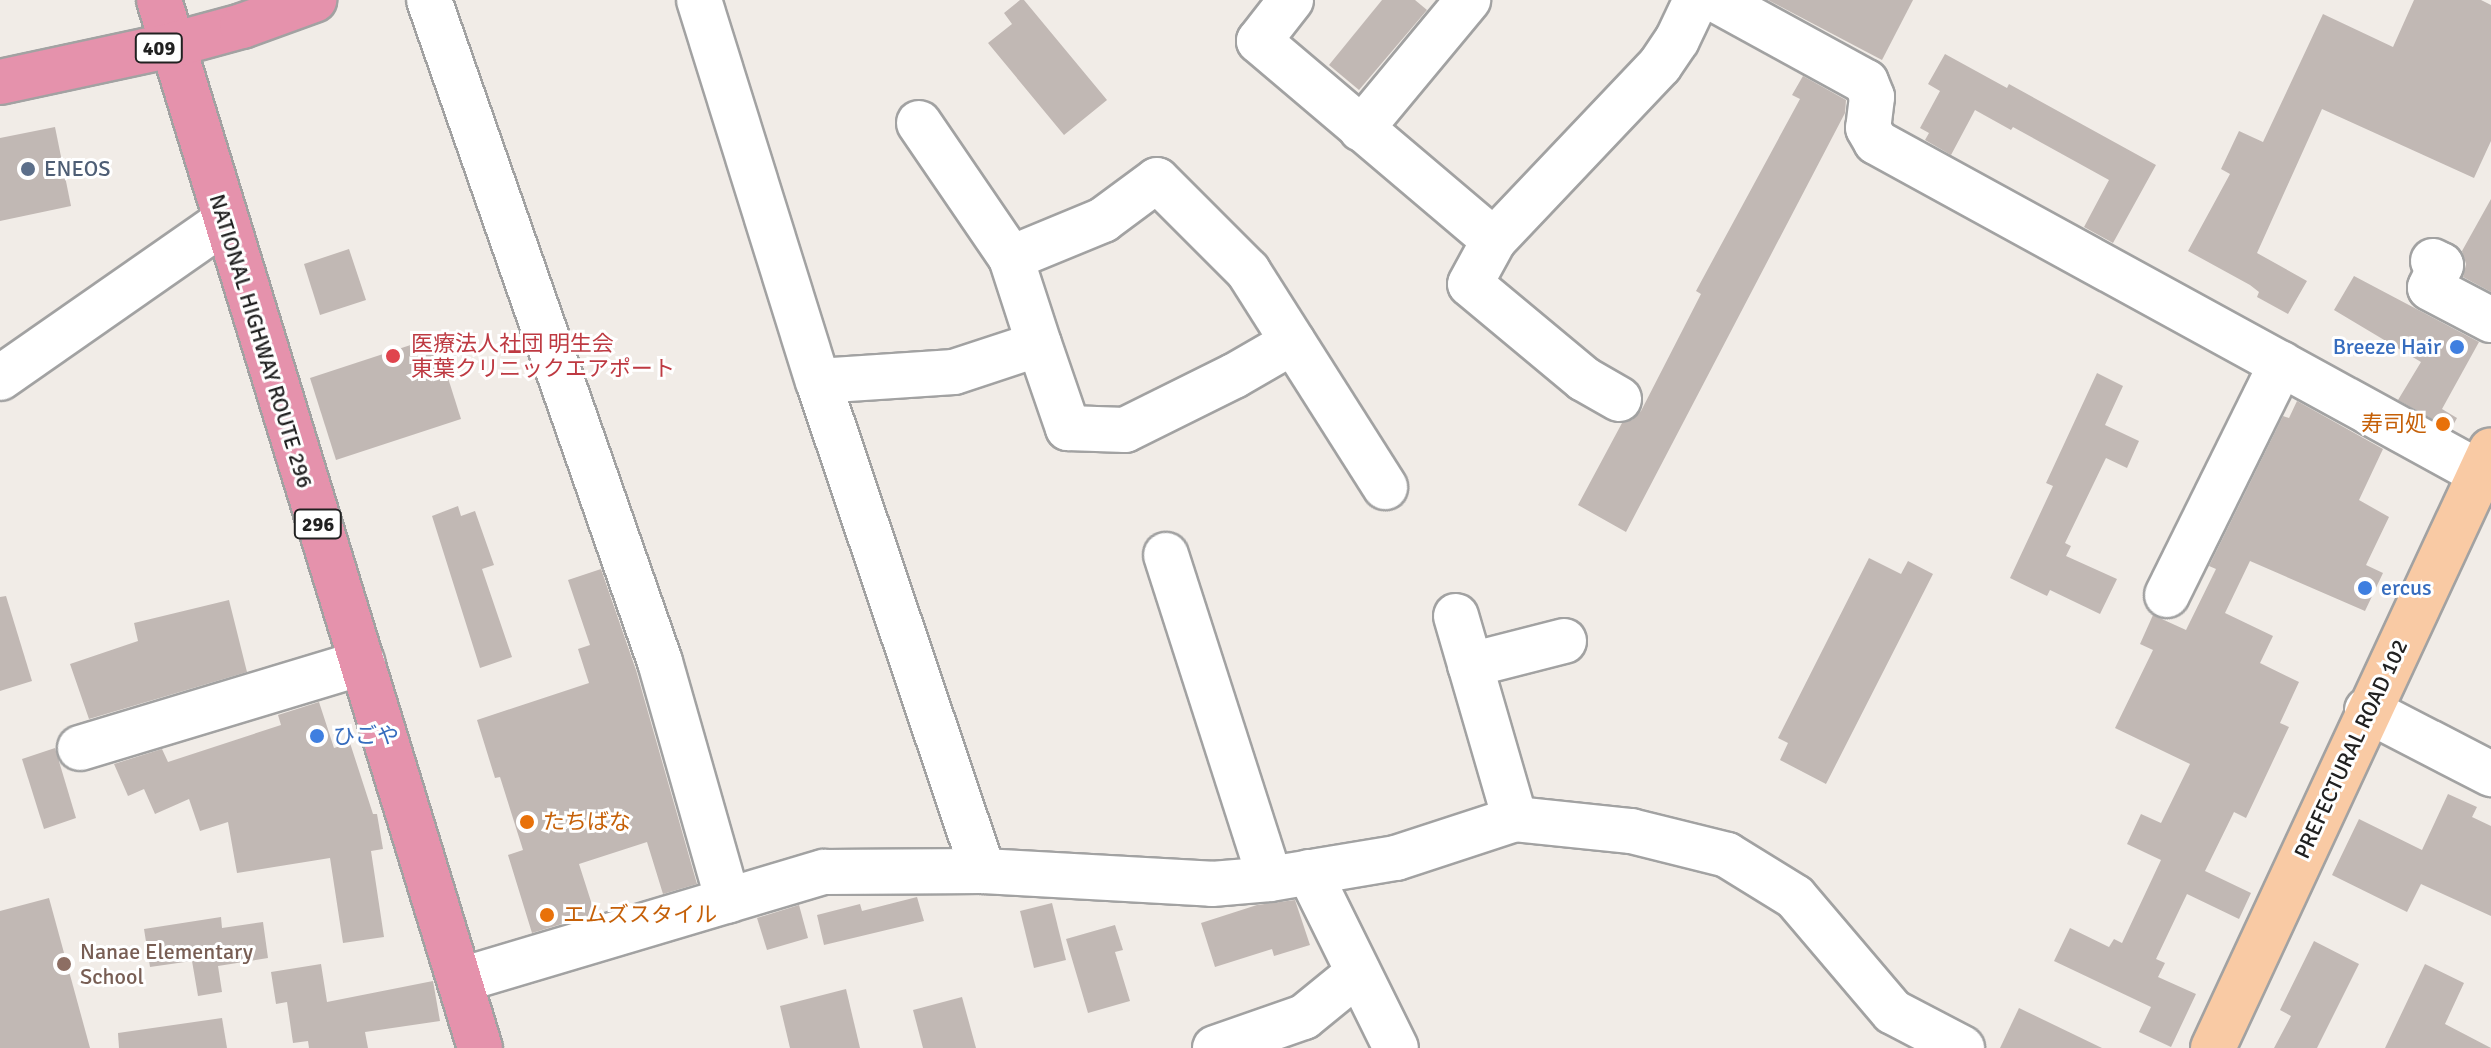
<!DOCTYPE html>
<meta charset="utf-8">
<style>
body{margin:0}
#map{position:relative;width:2491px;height:1048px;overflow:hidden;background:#f1ece7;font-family:Signika,"Noto Sans JP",sans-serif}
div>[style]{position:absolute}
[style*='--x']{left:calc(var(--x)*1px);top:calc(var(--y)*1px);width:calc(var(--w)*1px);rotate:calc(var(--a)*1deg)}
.building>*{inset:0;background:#c1b8b4}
.roads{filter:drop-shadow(2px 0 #a2a2a2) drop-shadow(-2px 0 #a2a2a2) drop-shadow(0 2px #a2a2a2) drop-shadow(0 -2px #a2a2a2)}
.minor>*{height:44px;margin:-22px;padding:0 22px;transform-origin:22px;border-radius:22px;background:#fff}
.major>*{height:44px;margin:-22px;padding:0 22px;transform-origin:22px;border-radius:22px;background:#f9caa4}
.highway>*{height:44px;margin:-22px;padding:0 22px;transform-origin:22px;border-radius:22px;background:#e592ac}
.dots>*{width:22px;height:22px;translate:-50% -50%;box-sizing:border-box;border:4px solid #fff;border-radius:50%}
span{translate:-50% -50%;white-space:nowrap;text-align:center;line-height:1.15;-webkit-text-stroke:6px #fff;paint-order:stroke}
.shield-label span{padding:2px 6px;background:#fff;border:2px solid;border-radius:6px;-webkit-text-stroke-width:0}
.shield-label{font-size:20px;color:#212121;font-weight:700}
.service-label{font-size:22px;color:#4e5e75}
.left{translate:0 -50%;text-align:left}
.street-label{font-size:22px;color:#212121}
.health-label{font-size:22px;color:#be3a42}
.shop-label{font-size:22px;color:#366cbe}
.right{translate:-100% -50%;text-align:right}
.food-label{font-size:22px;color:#c56008}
.education-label{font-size:22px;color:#785e54}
</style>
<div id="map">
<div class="building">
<i style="clip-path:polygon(1020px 0,1024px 0,1107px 100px,1064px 135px,988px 43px,1012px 24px,1004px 13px)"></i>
<i style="clip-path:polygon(1382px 0,1415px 0,1427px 10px,1359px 90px,1329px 65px)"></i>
<i style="clip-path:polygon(1768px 0,1913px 0,1882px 60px)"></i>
<i style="clip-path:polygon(2414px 0,2481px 0,2491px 5px,2491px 141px,2474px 178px,2322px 109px,2257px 253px,2307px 281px,2288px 314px,2257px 297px,2259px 292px,2250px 285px,2188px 251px,2230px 174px,2221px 169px,2239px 131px,2263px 142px,2323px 14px,2393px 47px)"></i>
<i style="clip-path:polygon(1945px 54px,2007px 88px,2009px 84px,2156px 165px,2113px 243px,2084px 227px,2109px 180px,2013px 127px,2011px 130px,1975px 110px,1951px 155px,1925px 140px,1929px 133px,1920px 128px,1940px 91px,1928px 84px)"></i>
<i style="clip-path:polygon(1803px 76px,1846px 100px,1845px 113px,1626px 532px,1578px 505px,1622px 423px,1632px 420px,1641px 411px,1701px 294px,1696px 291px,1800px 99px,1792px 95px)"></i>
<i style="clip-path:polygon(55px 127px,71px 206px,0 221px,0 138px)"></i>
<i style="clip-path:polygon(2491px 199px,2491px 292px,2463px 277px,2466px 264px,2462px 251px)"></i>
<i style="clip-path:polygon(349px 249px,366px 300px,320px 315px,304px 264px)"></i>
<i style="clip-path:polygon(2354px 276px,2479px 342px,2442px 409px,2457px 418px,2451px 429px,2398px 400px,2421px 362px,2334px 310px)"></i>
<i style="clip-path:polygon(435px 337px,461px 419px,336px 460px,310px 378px)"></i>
<i style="clip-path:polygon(2097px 373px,2123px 386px,2105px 425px,2139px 441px,2127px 468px,2106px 458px,2065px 543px,2071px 546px,2066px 556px,2117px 579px,2100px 614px,2050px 590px,2047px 596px,2010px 578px,2053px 486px,2046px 483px)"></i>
<i style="clip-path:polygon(2297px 401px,2383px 449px,2359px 500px,2389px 517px,2366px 565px,2383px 573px,2365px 611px,2250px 561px,2225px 613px,2273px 636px,2260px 663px,2299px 682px,2280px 723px,2289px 727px,2246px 818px,2234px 812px,2205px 871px,2251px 893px,2239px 919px,2187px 894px,2156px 959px,2165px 963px,2158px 977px,2196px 994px,2171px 1047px,2139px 1032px,2151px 1007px,2054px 961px,2070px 928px,2109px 947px,2114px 939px,2122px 943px,2161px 860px,2127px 844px,2141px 814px,2161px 823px,2190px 764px,2115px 728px,2153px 650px,2140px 644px,2153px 615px,2186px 630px,2216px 569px,2209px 566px,2283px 416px,2289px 418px)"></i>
<i style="clip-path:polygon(458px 506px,461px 516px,475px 511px,494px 565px,482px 569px,512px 657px,480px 668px,432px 516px)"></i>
<i style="clip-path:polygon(1869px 558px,1901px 574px,1908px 561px,1933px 574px,1826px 784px,1780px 760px,1788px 743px,1778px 738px)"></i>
<i style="clip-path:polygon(601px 569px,636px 670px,697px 884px,663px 894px,647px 842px,579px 864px,595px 914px,532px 933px,508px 855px,523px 850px,500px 777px,495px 778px,477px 720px,589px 683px,578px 649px,590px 645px,568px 580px)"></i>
<i style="clip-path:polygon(6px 596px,32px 681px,0 691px,0 597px)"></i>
<i style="clip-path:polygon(229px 600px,247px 672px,89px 719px,70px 664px,138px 641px,134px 623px)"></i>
<i style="clip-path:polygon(319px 702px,334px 748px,350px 743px,373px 814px,377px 814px,383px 849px,371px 851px,384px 937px,343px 943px,330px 858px,237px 873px,228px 822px,200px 831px,189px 799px,155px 814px,144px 789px,128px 796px,114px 764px,162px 749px,168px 762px,281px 725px,278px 715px)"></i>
<i style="clip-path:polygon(55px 748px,76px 818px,44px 829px,22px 759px)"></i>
<i style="clip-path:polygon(2448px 794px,2477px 807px,2472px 817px,2491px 826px,2491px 916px,2421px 884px,2407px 912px,2332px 875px,2359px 819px,2422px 850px)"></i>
<i style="clip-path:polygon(917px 897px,924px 921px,824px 945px,817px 915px,860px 904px,862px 911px)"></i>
<i style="clip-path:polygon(49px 898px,90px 1048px,0 1048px,0 911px)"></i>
<i style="clip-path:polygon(1295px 900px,1310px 945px,1274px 956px,1272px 949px,1215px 967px,1201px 923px,1257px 905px)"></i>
<i style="clip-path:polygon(1052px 903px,1066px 960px,1034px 968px,1020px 911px)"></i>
<i style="clip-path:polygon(799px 905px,808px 938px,767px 950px,757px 918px)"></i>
<i style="clip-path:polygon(221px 917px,222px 928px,263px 922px,268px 958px,218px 966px,222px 992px,198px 996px,192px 961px,150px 967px,144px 929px)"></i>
<i style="clip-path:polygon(1115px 925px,1123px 950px,1115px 952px,1130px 1001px,1088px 1013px,1066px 939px)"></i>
<i style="clip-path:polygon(2314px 941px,2359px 964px,2317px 1048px,2274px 1048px,2291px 1016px,2280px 1010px)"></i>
<i style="clip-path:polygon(321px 964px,327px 1002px,433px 981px,440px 1021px,365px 1032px,368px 1048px,309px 1048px,308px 1041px,293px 1043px,287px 1002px,276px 1004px,271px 972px)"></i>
<i style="clip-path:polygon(2425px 964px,2464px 983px,2445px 1024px,2491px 1048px,2385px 1048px)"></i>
<i style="clip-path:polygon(846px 989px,860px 1048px,790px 1048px,780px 1006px)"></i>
<i style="clip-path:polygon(962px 997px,976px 1048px,923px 1048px,913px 1010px)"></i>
<i style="clip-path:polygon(2019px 1008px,2102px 1048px,2000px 1048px)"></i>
<i style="clip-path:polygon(222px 1018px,227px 1048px,119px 1048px,118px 1033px)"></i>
</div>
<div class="roads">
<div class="minor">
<i style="--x:429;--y:0;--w:701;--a:70.76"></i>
<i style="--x:660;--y:662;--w:248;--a:74.1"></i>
<i style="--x:699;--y:0;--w:399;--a:72.7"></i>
<i style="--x:818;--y:381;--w:517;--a:71.39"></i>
<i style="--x:1291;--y:0;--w:52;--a:128"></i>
<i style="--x:1259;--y:41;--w:308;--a:40.3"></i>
<i style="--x:1716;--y:0;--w:171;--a:28.7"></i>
<i style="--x:1866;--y:82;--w:16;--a:68"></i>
<i style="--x:1872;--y:97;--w:31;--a:97"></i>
<i style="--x:1868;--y:128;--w:16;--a:60"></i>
<i style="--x:1876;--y:142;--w:689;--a:28.72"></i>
<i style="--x:919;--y:123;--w:163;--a:55.7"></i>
<i style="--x:1011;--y:258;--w:90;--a:72"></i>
<i style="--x:1361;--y:129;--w:168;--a:-50.3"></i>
<i style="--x:1011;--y:258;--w:100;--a:-22.4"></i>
<i style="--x:1103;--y:220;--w:67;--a:-36.5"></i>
<i style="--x:1157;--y:180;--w:129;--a:45"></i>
<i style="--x:1248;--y:271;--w:256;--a:57.6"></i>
<i style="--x:2433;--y:261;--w:9;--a:27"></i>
<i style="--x:2441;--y:265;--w:25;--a:116"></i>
<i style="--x:2430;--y:288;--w:69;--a:27.7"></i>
<i style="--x:0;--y:378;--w:273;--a:-34.9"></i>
<i style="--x:818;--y:381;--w:136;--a:-3.8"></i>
<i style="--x:954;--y:372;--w:89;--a:-18.2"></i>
<i style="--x:1039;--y:344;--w:89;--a:71"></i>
<i style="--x:1068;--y:428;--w:57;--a:2"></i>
<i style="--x:1125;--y:430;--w:122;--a:-26.4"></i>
<i style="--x:1234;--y:376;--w:68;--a:-30"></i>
<i style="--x:1619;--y:399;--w:40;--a:-150.3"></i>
<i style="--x:1584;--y:379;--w:148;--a:-140.2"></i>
<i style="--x:1470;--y:284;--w:50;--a:-61.4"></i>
<i style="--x:1494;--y:240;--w:241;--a:-46.5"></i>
<i style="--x:1660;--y:65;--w:30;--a:-56"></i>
<i style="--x:1677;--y:40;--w:44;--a:-64.6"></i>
<i style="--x:1166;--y:555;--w:340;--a:72.2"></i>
<i style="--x:2167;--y:595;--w:258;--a:-63.7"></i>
<i style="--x:1456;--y:616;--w:211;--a:73.8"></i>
<i style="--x:1470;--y:665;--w:97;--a:-14.3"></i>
<i style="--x:2367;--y:710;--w:140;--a:27.3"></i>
<i style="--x:80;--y:748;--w:295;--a:-16.8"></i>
<i style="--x:1309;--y:872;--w:196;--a:63.7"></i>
<i style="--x:461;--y:980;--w:379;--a:-16.6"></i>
<i style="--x:824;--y:872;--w:159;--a:-0.4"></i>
<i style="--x:983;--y:871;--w:229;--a:3.2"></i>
<i style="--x:1212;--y:884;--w:58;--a:-4.9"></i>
<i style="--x:1270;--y:879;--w:128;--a:-9.5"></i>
<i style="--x:1396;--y:858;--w:125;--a:-18.1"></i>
<i style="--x:1515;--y:819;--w:117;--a:5.9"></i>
<i style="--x:1631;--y:831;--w:99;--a:14"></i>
<i style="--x:1727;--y:855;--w:80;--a:31.7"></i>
<i style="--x:1795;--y:897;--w:151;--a:49.6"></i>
<i style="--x:1893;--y:1012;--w:78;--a:27.6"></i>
<i style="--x:1215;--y:1048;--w:94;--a:-19.2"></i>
<i style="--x:1304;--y:1017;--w:70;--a:-39.2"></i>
</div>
<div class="major">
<i style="--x:2213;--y:1048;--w:659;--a:-65.07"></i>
</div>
<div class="highway">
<i style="--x:159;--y:0;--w:1096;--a:72.97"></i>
<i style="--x:0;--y:82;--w:176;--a:-12.1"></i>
<i style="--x:172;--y:45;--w:73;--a:-15.2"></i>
<i style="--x:242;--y:26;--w:77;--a:-19.9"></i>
</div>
</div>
<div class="dots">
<i style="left:28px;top:169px;background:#5c6f8a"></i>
<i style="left:2457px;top:347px;background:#3f7fe0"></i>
<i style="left:393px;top:356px;background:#e0444e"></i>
<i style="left:2443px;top:424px;background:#e8710a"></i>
<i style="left:2365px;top:588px;background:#3f7fe0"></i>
<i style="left:317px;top:736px;background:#3f7fe0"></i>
<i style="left:527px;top:822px;background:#e8710a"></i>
<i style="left:547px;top:915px;background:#e8710a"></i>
<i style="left:64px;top:964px;background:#8d6e63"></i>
</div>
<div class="shield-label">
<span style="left:159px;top:48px">409</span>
<span style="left:318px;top:524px">296</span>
</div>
<div class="service-label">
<span class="left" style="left:44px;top:169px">ENEOS</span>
</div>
<div class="street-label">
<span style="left:261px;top:341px;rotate:73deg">NATIONAL HIGHWAY ROUTE 296</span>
<span style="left:2351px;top:749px;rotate:-65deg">PREFECTURAL ROAD 102</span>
</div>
<div class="health-label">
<span class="left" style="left:411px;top:356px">医療法人社団 明生会<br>東葉クリニックエアポート</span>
</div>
<div class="shop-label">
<span class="right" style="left:2441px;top:347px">Breeze Hair</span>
<span class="left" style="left:2381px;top:588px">ercus</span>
<span class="left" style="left:333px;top:736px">ひごや</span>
</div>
<div class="food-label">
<span class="right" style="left:2427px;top:424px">寿司処</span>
<span class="left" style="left:543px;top:822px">たちばな</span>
<span class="left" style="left:563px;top:915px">エムズスタイル</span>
</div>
<div class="education-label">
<span class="left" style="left:80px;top:964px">Nanae Elementary<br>School</span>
</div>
</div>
